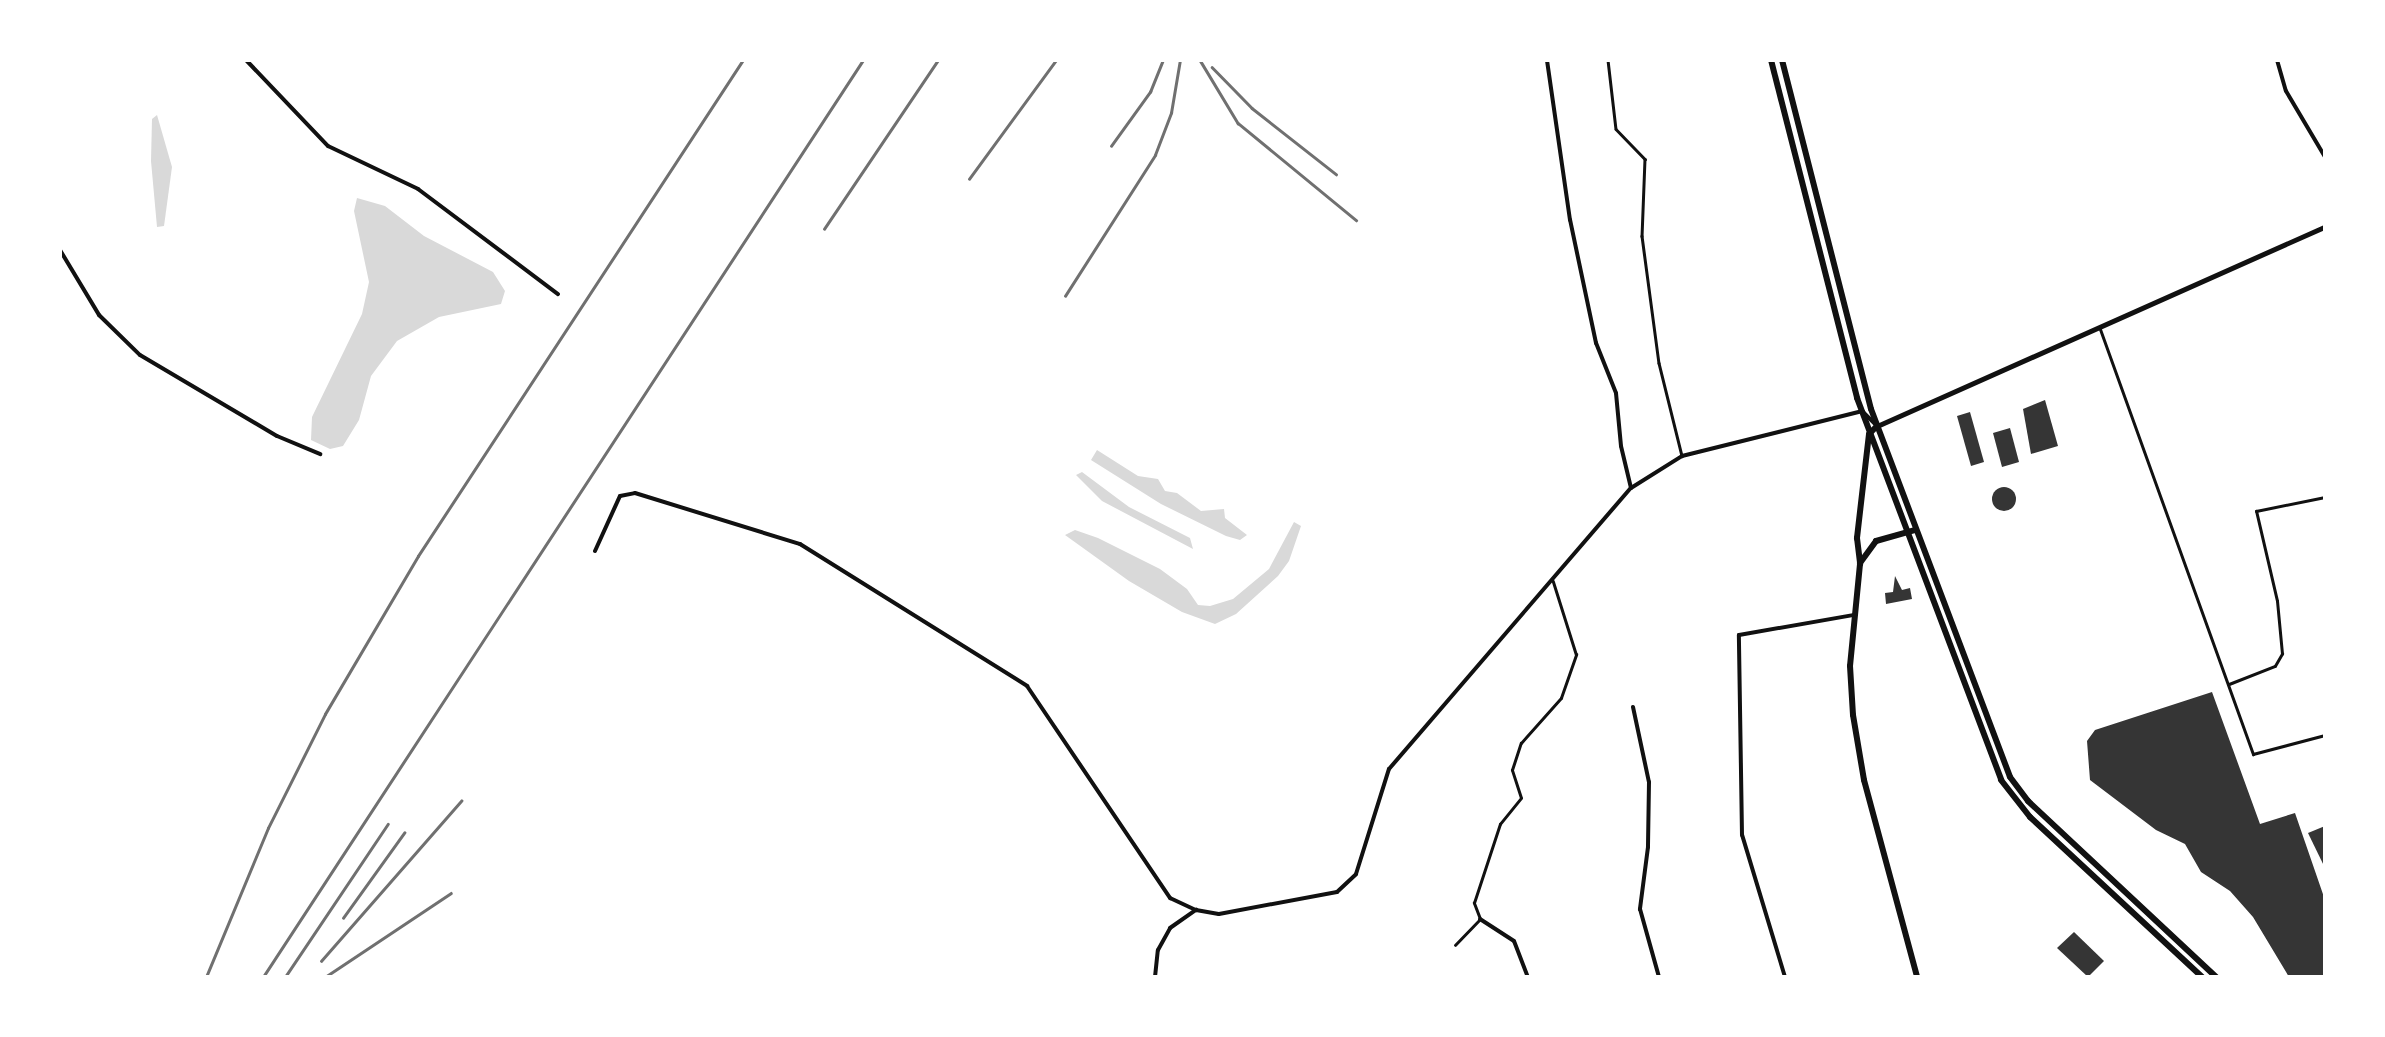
<!DOCTYPE html>
<style>
body{margin:0}
#map{position:relative;width:2385px;height:1037px;overflow:hidden;background:#fff;font-family:Helvetica,sans-serif}
div>[style]{position:absolute}
[style*='--x']{left:calc(var(--x)*1px);top:calc(var(--y)*1px);width:calc(var(--w)*1px);rotate:calc(var(--a)*1deg)}
.water>*{inset:0;background:#d9d9d9}
.building>*{inset:0;background:#353535}
.round{border-radius:50%}
.service>*{height:2.5px;margin:-1.25px;padding:0 1.25px;transform-origin:1.25px;border-radius:1.25px;background:#111}
.minor>*{height:4px;margin:-2px;padding:0 2px;transform-origin:2px;border-radius:2px;background:#111}
.tertiary>*{height:5px;margin:-2.5px;padding:0 2.5px;transform-origin:2.5px;border-radius:2.5px;background:#111}
.secondary>*{height:6px;margin:-3px;padding:0 3px;transform-origin:3px;border-radius:3px;background:#111}
.primary>*{height:6px;margin:-3px;padding:0 3px;transform-origin:3px;border-radius:3px;background:#111}
.rail>*{height:2.5px;margin:-1.25px;padding:0 1.25px;transform-origin:1.25px;border-radius:1.25px;background:#707070}
span{translate:-50% -50%;white-space:nowrap;text-align:center;line-height:1.15;-webkit-text-stroke:10px #fff;paint-order:stroke}
.frame{position:absolute;inset:0;border:62px solid #fff;pointer-events:none}
</style>
<div id="map">
<div class="water">
<i style="clip-path:polygon(157px 115px,172px 167px,164px 226px,157px 227px,151px 161px,152px 119px)"></i>
<i style="clip-path:polygon(357px 198px,385px 206px,424px 236px,493px 272px,505px 291px,501px 304px,439px 317px,397px 341px,371px 376px,359px 420px,343px 446px,330px 449px,311px 440px,312px 417px,362px 314px,369px 282px,354px 211px)"></i>
<i style="clip-path:polygon(1097px 450px,1138px 476px,1158px 479px,1165px 491px,1177px 493px,1201px 511px,1224px 509px,1225px 518px,1247px 535px,1240px 540px,1226px 536px,1161px 504px,1091px 460px)"></i>
<i style="clip-path:polygon(1082px 472px,1129px 507px,1190px 538px,1193px 549px,1102px 501px,1076px 475px)"></i>
<i style="clip-path:polygon(1294px 522px,1301px 526px,1289px 561px,1278px 576px,1236px 614px,1215px 624px,1182px 612px,1129px 581px,1065px 535px,1075px 530px,1098px 538px,1160px 569px,1187px 589px,1198px 605px,1210px 606px,1233px 599px,1269px 569px)"></i>
</div>
<div class="building">
<i style="clip-path:polygon(2045px 400px,2058px 446px,2031px 454px,2023px 409px)"></i>
<i style="clip-path:polygon(1970px 412px,1984px 462px,1971px 466px,1957px 416px)"></i>
<i style="clip-path:polygon(2010px 428px,2019px 462px,2002px 467px,1993px 433px)"></i>
<i class="round" style="left:1992px;top:487px;width:24px;height:24px"></i>
<i style="clip-path:polygon(1895px 576px,1902px 590px,1910px 588px,1912px 599px,1886px 604px,1885px 593px,1893px 592px)"></i>
<i style="clip-path:polygon(2212px 692px,2260px 824px,2295px 813px,2325px 900px,2325px 977px,2289px 977px,2253px 917px,2230px 891px,2201px 872px,2185px 844px,2156px 830px,2090px 780px,2087px 741px,2095px 730px)"></i>
<i style="clip-path:polygon(2325px 826px,2325px 868px,2308px 833px)"></i>
<i style="clip-path:polygon(2074px 932px,2104px 961px,2088px 977px,2057px 948px)"></i>
</div>
<div class="service">
<i style="--x:1608;--y:60;--w:69;--a:83.4"></i>
<i style="--x:1616;--y:129;--w:42;--a:46"></i>
<i style="--x:1645;--y:159;--w:77;--a:92.2"></i>
<i style="--x:1642;--y:236;--w:128;--a:82.4"></i>
<i style="--x:1659;--y:363;--w:96;--a:76.1"></i>
<i style="--x:2100;--y:328;--w:453;--a:70.2"></i>
<i style="--x:2253;--y:754;--w:74;--a:-14.8"></i>
<i style="--x:2229;--y:684;--w:49;--a:-21.4"></i>
<i style="--x:2275;--y:666;--w:14;--a:-60"></i>
<i style="--x:2282;--y:654;--w:53;--a:-95.4"></i>
<i style="--x:2277;--y:601;--w:92;--a:-103.1"></i>
<i style="--x:2256;--y:511;--w:70;--a:-11.5"></i>
<i style="--x:1455;--y:945;--w:36;--a:-46"></i>
<i style="--x:1480;--y:919;--w:17;--a:-111"></i>
<i style="--x:1474;--y:903;--w:83;--a:-71.8"></i>
<i style="--x:1500;--y:824;--w:33;--a:-51"></i>
<i style="--x:1521;--y:798;--w:29;--a:-108"></i>
<i style="--x:1512;--y:770;--w:28;--a:-72"></i>
<i style="--x:1521;--y:743;--w:60;--a:-48.4"></i>
<i style="--x:1561;--y:698;--w:46;--a:-70.8"></i>
<i style="--x:1576;--y:655;--w:77;--a:-107.5"></i>
</div>
<div class="minor">
<i style="--x:246;--y:60;--w:119;--a:46.4"></i>
<i style="--x:328;--y:146;--w:100;--a:25.5"></i>
<i style="--x:418;--y:189;--w:175;--a:36.9"></i>
<i style="--x:2277;--y:60;--w:32;--a:74"></i>
<i style="--x:2286;--y:91;--w:77;--a:59.4"></i>
<i style="--x:60;--y:250;--w:76;--a:59"></i>
<i style="--x:99;--y:315;--w:57;--a:44.3"></i>
<i style="--x:140;--y:355;--w:159;--a:30.6"></i>
<i style="--x:277;--y:436;--w:47;--a:22.7"></i>
<i style="--x:1631;--y:488;--w:60;--a:-32.1"></i>
<i style="--x:1682;--y:456;--w:186;--a:-14"></i>
<i style="--x:1862;--y:411;--w:20;--a:45"></i>
<i style="--x:595;--y:551;--w:60;--a:-65.6"></i>
<i style="--x:620;--y:496;--w:15;--a:-11"></i>
<i style="--x:635;--y:493;--w:173;--a:17.2"></i>
<i style="--x:800;--y:544;--w:268;--a:32"></i>
<i style="--x:1027;--y:686;--w:256;--a:56"></i>
<i style="--x:1170;--y:898;--w:29;--a:25"></i>
<i style="--x:1196;--y:910;--w:23;--a:10"></i>
<i style="--x:1219;--y:914;--w:120;--a:-10.6"></i>
<i style="--x:1337;--y:892;--w:26;--a:-43"></i>
<i style="--x:1356;--y:874;--w:110;--a:-72.6"></i>
<i style="--x:1389;--y:769;--w:371;--a:-49.3"></i>
<i style="--x:1631;--y:488;--w:43;--a:-103.4"></i>
<i style="--x:1621;--y:446;--w:53;--a:-95.4"></i>
<i style="--x:1616;--y:393;--w:54;--a:-111.8"></i>
<i style="--x:1596;--y:343;--w:126;--a:-101.9"></i>
<i style="--x:1570;--y:220;--w:162;--a:-98.2"></i>
<i style="--x:1633;--y:707;--w:77;--a:78"></i>
<i style="--x:1649;--y:782;--w:65;--a:90.9"></i>
<i style="--x:1648;--y:847;--w:63;--a:97.4"></i>
<i style="--x:1640;--y:909;--w:71;--a:74.4"></i>
<i style="--x:1480;--y:919;--w:40;--a:32.9"></i>
<i style="--x:1514;--y:941;--w:39;--a:69"></i>
<i style="--x:1155;--y:977;--w:27;--a:-84"></i>
<i style="--x:1158;--y:950;--w:25;--a:-61"></i>
<i style="--x:1170;--y:928;--w:32;--a:-35"></i>
<i style="--x:1785;--y:977;--w:148;--a:-106.8"></i>
<i style="--x:1742;--y:835;--w:200;--a:-90.9"></i>
<i style="--x:1739;--y:635;--w:117;--a:-9.9"></i>
</div>
<div class="tertiary">
<i style="--x:1877;--y:426;--w:490;--a:-24"></i>
</div>
<div class="secondary">
<i style="--x:1877;--y:426;--w:11;--a:135"></i>
<i style="--x:1869;--y:434;--w:105;--a:96.6"></i>
<i style="--x:1857;--y:538;--w:26;--a:83"></i>
<i style="--x:1860;--y:564;--w:102;--a:95.6"></i>
<i style="--x:1850;--y:666;--w:49;--a:86.5"></i>
<i style="--x:1853;--y:715;--w:66;--a:80.4"></i>
<i style="--x:1864;--y:780;--w:204;--a:74.9"></i>
<i style="--x:1860;--y:563;--w:27;--a:-54"></i>
<i style="--x:1876;--y:541;--w:41;--a:-15.8"></i>
</div>
<div class="primary">
<i style="--x:1771;--y:60;--w:349;--a:75.7"></i>
<i style="--x:1857;--y:398;--w:408;--a:69.3"></i>
<i style="--x:2001;--y:780;--w:47;--a:51.9"></i>
<i style="--x:2030;--y:817;--w:235;--a:42.9"></i>
<i style="--x:1782;--y:60;--w:360;--a:75.7"></i>
<i style="--x:1871;--y:409;--w:393;--a:69.3"></i>
<i style="--x:2010;--y:777;--w:30;--a:53"></i>
<i style="--x:2028;--y:801;--w:258;--a:43.1"></i>
</div>
<div class="rail">
<i style="--x:1200;--y:60;--w:74;--a:58.9"></i>
<i style="--x:1238;--y:123;--w:153;--a:39.4"></i>
<i style="--x:1212;--y:67;--w:57;--a:45.7"></i>
<i style="--x:1252;--y:108;--w:107;--a:38.2"></i>
<i style="--x:1111;--y:146;--w:67;--a:-54.2"></i>
<i style="--x:1150;--y:92;--w:35;--a:-68"></i>
<i style="--x:969;--y:179;--w:147;--a:-53.8"></i>
<i style="--x:824;--y:229;--w:204;--a:-56"></i>
<i style="--x:1065;--y:296;--w:167;--a:-57.4"></i>
<i style="--x:1155;--y:155;--w:45;--a:-69.1"></i>
<i style="--x:1171;--y:113;--w:54;--a:-80.4"></i>
<i style="--x:343;--y:918;--w:105;--a:-54.3"></i>
<i style="--x:321;--y:961;--w:213;--a:-48.8"></i>
<i style="--x:206;--y:977;--w:161;--a:-67.4"></i>
<i style="--x:268;--y:828;--w:127;--a:-63.4"></i>
<i style="--x:325;--y:714;--w:183;--a:-59.5"></i>
<i style="--x:418;--y:556;--w:593;--a:-56.77"></i>
<i style="--x:263;--y:977;--w:1096;--a:-56.8"></i>
<i style="--x:285;--y:977;--w:184;--a:-56.1"></i>
<i style="--x:325;--y:977;--w:151;--a:-33.7"></i>
</div>
<div class="frame"></div>
</div>
